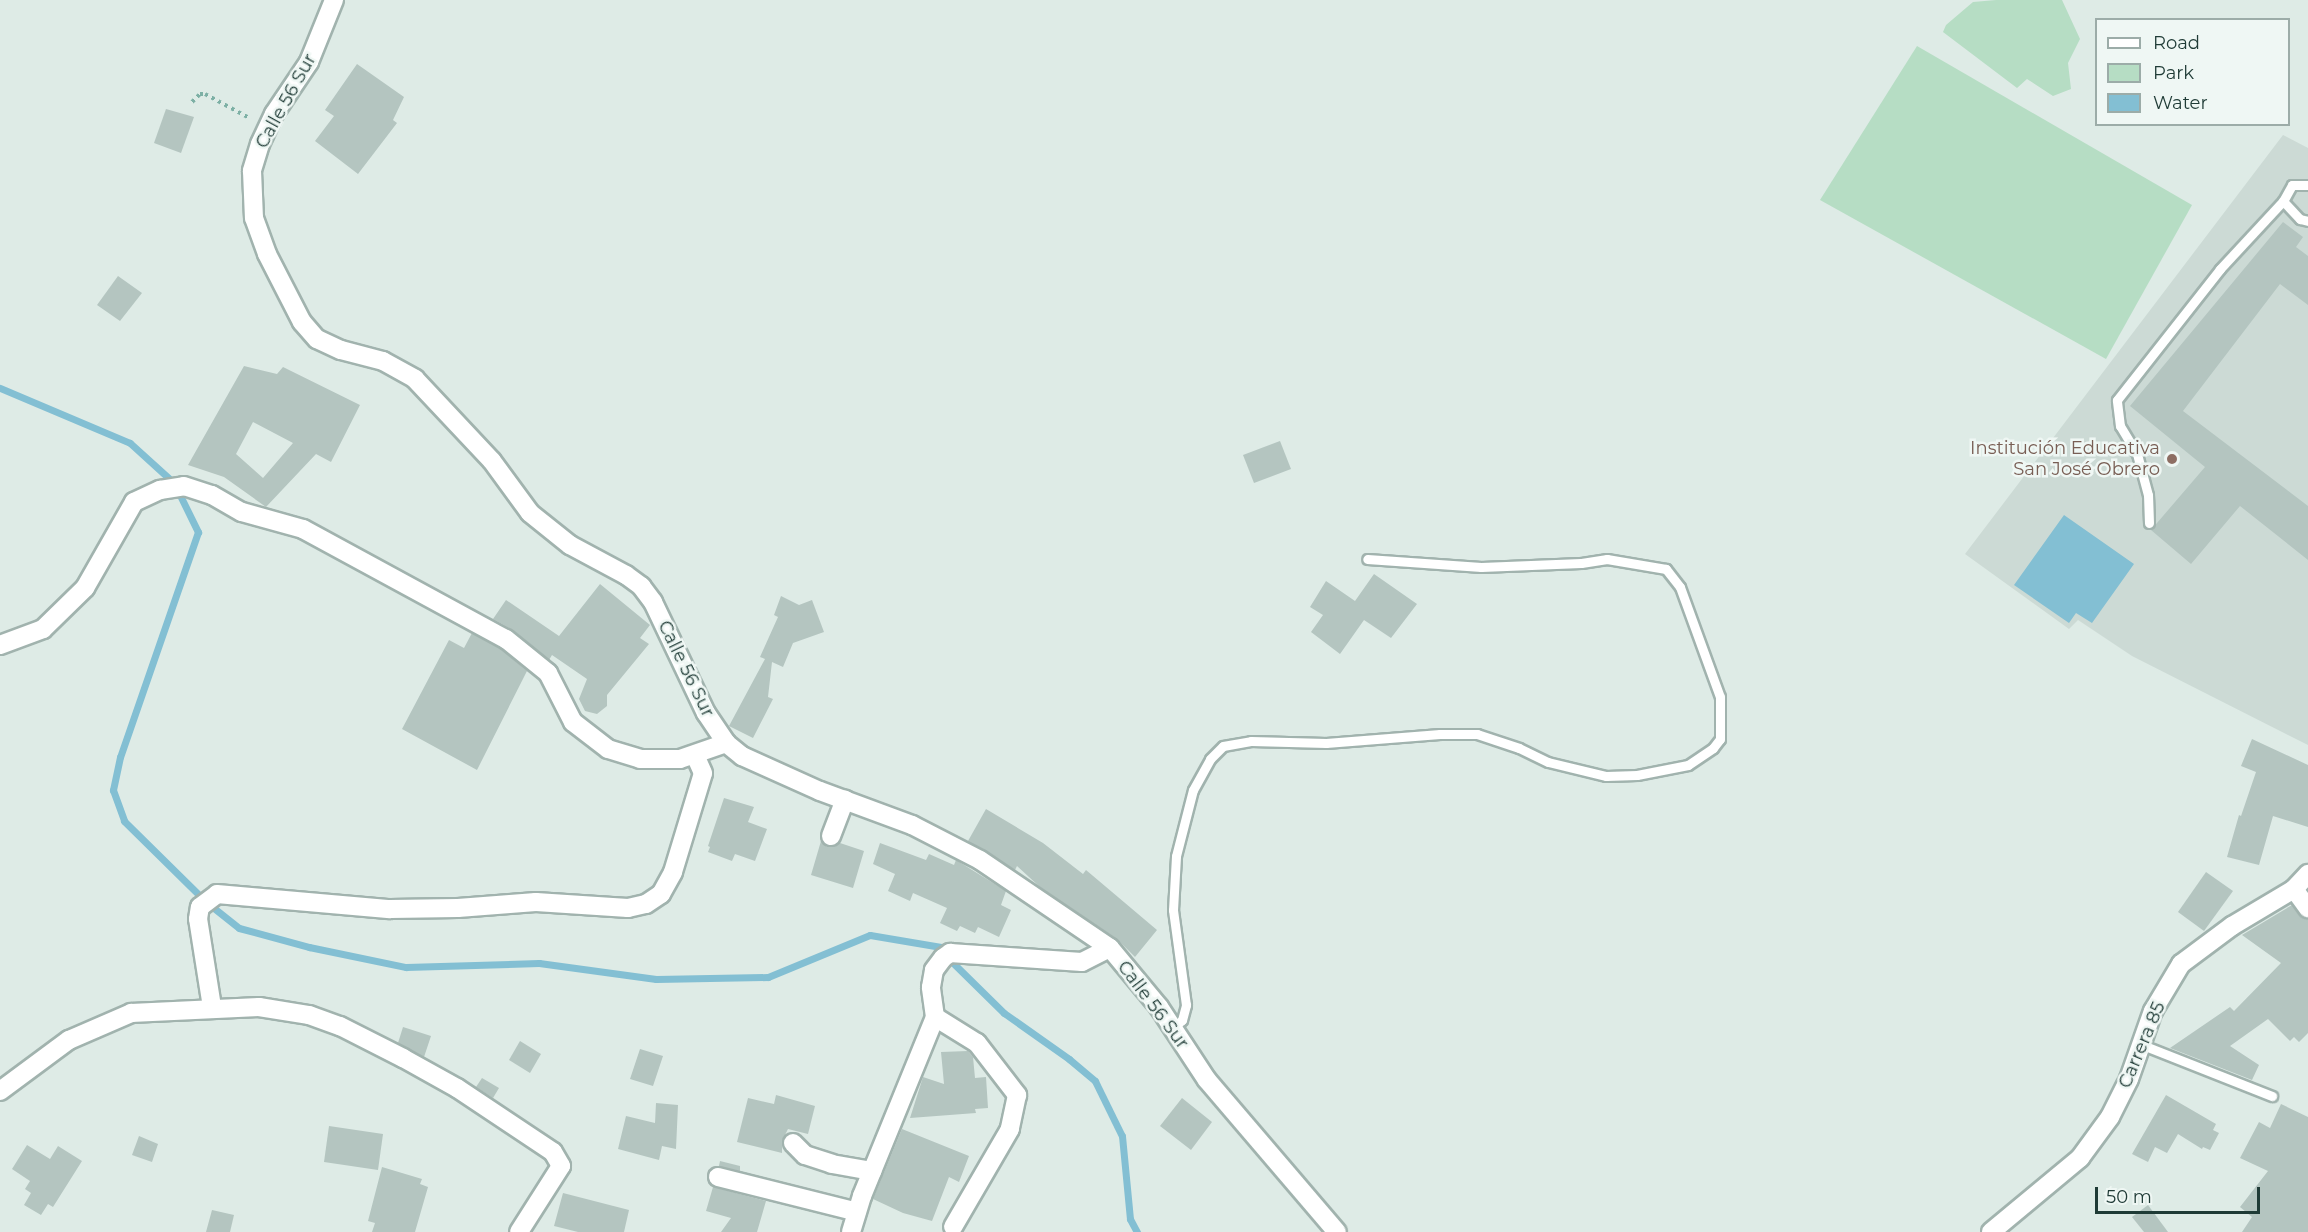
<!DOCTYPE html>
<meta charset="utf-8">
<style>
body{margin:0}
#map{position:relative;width:2308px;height:1232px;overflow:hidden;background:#deebe6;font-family:Montserrat,sans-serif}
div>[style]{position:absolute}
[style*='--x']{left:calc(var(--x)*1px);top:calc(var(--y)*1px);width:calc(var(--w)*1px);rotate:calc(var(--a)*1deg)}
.built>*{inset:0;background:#ccdad5}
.green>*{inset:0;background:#b6ddc4}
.water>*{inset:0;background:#83bfd3}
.stream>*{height:7px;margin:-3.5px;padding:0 3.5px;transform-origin:3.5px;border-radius:3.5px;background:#83bfd3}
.building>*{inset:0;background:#b4c5c0}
.path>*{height:4px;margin-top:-2px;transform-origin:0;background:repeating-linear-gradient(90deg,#7db0a5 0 3px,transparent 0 7.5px)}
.roads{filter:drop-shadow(2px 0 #a1b3ae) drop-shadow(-2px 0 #a1b3ae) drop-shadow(0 2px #a1b3ae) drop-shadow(0 -2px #a1b3ae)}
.service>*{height:9px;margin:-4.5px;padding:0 4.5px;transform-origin:4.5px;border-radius:4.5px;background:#fff}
.minor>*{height:18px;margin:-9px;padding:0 9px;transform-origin:9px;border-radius:9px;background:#fff}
.dots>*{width:16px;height:16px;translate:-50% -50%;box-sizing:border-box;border:3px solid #eff7f4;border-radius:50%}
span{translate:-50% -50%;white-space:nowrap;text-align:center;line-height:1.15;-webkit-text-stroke:5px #eff7f4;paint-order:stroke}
.street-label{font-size:18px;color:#1f3b36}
.education-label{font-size:18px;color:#785e54}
.right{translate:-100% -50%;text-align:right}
.legend{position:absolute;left:2095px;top:18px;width:195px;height:108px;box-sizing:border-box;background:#eff7f4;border:2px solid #9caca8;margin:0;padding:8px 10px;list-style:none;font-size:18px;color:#1f3b36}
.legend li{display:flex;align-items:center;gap:12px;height:30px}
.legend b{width:30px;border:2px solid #9caca8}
.scale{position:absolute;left:2095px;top:1187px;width:165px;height:27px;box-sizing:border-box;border:3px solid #1f3b36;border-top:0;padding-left:8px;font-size:18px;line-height:21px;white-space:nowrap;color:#1f3b36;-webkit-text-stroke:4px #eff7f4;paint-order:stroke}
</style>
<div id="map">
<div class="built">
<i style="clip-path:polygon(2283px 135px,2308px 148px,2308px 745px,2132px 656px,2078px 620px,2069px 629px,1965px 554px)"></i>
</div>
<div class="green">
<i style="clip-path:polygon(1996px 0,2062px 0,2080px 39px,2068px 63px,2071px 89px,2053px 96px,2027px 79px,2017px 88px,1943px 32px,1946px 25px,1973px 2px)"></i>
<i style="clip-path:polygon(1917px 46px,2192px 205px,2106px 359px,1820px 200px)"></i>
</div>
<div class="water">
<i style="clip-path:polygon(2064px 515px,2134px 564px,2092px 623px,2076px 613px,2069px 623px,2014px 585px)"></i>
</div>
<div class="stream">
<i style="--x:0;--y:388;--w:141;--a:22.9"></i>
<i style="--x:130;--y:443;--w:59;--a:42.3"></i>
<i style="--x:174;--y:483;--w:55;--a:63.9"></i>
<i style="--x:198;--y:532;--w:238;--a:109.1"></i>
<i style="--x:120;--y:757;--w:34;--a:102"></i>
<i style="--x:113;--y:790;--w:33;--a:70"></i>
<i style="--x:124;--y:821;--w:114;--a:44.6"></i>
<i style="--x:205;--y:901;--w:43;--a:38.5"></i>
<i style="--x:239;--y:928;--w:73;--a:15.2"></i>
<i style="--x:309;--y:947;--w:99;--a:11.7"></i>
<i style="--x:406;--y:967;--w:133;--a:-1.7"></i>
<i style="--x:539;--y:963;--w:118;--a:7.8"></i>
<i style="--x:656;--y:979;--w:112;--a:-1"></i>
<i style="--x:768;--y:977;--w:110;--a:-22.4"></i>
<i style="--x:870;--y:935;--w:72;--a:9.6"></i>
<i style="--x:949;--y:959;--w:77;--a:44.5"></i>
<i style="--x:1004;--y:1013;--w:80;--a:35.3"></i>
<i style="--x:1069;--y:1059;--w:34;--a:40"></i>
<i style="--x:1095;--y:1081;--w:61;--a:63.9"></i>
<i style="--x:1122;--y:1136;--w:83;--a:84.5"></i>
<i style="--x:1130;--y:1219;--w:15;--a:62"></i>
</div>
<div class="building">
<i style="clip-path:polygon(357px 64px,404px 97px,393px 120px,397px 123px,358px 174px,315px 141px,334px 116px,325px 110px)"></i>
<i style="clip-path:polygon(166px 109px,194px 117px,181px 153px,154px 143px)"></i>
<i style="clip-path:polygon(2283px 222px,2303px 237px,2296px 247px,2308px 256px,2308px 305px,2280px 284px,2183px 411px,2308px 506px,2308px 560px,2240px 506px,2191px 564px,2151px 530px,2205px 467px,2130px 406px)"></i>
<i style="clip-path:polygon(118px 276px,142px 293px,120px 321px,97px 305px)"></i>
<i style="clip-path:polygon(evenodd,244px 366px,277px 374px,283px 367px,360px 405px,331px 462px,316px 454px,266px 507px,224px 477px,188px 465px,244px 366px,253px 422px,293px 443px,263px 478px,236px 454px,253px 422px)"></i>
<i style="clip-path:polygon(1280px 441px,1291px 469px,1254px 483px,1243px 455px)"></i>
<i style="clip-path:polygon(1374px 574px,1417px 604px,1391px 638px,1364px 620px,1340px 654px,1311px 632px,1323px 615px,1310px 607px,1326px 581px,1355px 601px)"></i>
<i style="clip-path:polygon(600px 584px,650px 625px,640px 638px,649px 644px,607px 695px,607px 706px,597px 714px,585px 711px,579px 699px,587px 679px,552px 655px,549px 660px,513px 630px,493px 619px,506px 600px,559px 636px)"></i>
<i style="clip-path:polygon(781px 596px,799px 605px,812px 600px,824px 632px,793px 643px,783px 667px,772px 662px,768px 697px,773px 699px,753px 738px,729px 726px,765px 659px,760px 657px,778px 617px,774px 615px)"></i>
<i style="clip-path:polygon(472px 633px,500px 648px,527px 671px,477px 770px,402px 729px,449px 640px,464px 648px)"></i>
<i style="clip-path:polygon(2252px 739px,2308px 765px,2308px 827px,2273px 816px,2259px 865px,2227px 857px,2239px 815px,2241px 816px,2256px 772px,2241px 766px)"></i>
<i style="clip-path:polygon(724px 798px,754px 807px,748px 822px,767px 829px,755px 861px,735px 854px,732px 861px,708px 852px,710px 847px,708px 846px)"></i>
<i style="clip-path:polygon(986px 809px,1043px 843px,1083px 874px,1086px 870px,1157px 930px,1135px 957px,1117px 939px,1041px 888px,1017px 866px,1015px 870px,968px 841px)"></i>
<i style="clip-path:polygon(821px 841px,827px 847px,840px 843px,864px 851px,853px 888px,811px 875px)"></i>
<i style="clip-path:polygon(880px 843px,926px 860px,929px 854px,954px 865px,956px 860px,1006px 891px,1001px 905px,1011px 910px,999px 937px,978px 927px,975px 933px,960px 926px,957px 931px,940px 923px,947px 908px,913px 893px,910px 901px,888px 891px,895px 874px,873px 864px)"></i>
<i style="clip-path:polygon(2206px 872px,2233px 891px,2204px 931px,2178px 912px)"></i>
<i style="clip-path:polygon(2292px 905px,2299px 915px,2308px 919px,2308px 1033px,2299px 1042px,2294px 1037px,2290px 1041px,2268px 1019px,2230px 1046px,2259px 1065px,2252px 1080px,2170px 1048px,2230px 1007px,2234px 1011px,2281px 963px,2242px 935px)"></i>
<i style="clip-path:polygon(403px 1027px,431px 1036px,424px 1057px,398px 1043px)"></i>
<i style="clip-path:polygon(520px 1041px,541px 1054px,530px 1073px,509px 1060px)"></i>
<i style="clip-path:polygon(640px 1049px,663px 1056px,653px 1086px,630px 1079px)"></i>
<i style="clip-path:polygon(968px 1051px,973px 1057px,975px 1078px,986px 1077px,988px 1108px,975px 1109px,976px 1113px,910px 1118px,923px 1077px,944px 1084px,941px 1052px)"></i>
<i style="clip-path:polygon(482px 1078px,499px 1088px,493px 1098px,476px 1087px)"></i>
<i style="clip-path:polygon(776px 1095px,815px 1106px,808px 1134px,788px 1129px,782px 1141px,782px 1153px,737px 1142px,748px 1098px,774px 1104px)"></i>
<i style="clip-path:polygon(2166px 1095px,2216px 1124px,2213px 1130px,2219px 1133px,2210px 1150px,2203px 1147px,2202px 1149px,2178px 1134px,2167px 1153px,2155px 1147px,2148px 1162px,2132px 1154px)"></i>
<i style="clip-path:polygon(1182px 1098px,1212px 1122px,1191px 1150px,1160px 1126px)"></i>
<i style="clip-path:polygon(656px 1103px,678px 1105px,676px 1149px,662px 1146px,659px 1160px,618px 1149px,626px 1116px,655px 1123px)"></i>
<i style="clip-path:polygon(2281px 1104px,2308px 1117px,2308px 1232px,2242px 1232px,2252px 1217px,2240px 1207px,2268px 1171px,2240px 1158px,2259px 1122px,2270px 1128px)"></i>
<i style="clip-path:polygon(329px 1126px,383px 1134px,378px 1170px,324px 1162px)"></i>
<i style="clip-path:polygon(902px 1129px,969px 1156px,959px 1182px,949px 1177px,932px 1221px,903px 1213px,873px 1199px)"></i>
<i style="clip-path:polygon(139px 1136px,158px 1144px,152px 1162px,132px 1155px)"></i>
<i style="clip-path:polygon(27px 1145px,50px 1159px,58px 1146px,82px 1161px,53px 1207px,48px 1204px,41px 1215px,24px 1205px,31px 1193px,25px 1189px,30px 1181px,12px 1169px)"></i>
<i style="clip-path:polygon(720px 1161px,740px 1166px,740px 1171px,719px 1166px)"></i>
<i style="clip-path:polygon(382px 1167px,422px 1179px,420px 1184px,428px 1187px,415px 1232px,372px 1232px,375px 1223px,368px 1221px)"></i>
<i style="clip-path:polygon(713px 1187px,766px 1201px,757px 1232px,721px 1232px,731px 1218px,706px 1211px)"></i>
<i style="clip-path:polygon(563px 1193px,629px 1210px,624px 1232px,578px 1232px,554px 1226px)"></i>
<i style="clip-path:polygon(2148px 1205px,2168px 1232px,2144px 1232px,2132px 1217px)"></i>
<i style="clip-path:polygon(212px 1210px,234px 1215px,230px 1232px,206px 1232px)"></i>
</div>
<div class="path">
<i style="--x:192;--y:102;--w:11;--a:-45"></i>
<i style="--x:200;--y:94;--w:5;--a:0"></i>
<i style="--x:205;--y:94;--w:52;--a:28.5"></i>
</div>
<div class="roads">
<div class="service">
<i style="--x:2308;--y:185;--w:16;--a:180"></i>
<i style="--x:2292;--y:185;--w:18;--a:119"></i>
<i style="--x:2283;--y:201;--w:25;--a:47"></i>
<i style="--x:2300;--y:219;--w:8;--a:14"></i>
<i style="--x:2149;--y:523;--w:28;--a:-92"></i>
<i style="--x:2148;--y:495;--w:42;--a:-105"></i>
<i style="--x:2137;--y:454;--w:33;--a:-121"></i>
<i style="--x:2120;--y:426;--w:26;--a:-97"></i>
<i style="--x:2117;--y:400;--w:167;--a:-51.8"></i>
<i style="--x:2220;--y:269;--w:93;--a:-47.2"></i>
<i style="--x:1173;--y:1028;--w:12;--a:-42"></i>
<i style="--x:1182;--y:1020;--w:16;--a:-75"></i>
<i style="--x:1186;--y:1005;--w:96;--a:-97.8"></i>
<i style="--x:1173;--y:910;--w:54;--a:-86.8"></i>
<i style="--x:1176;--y:856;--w:68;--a:-75.6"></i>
<i style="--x:1193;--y:790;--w:35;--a:-61"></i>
<i style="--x:1210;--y:759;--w:18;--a:-45"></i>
<i style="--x:1223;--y:746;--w:28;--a:-10"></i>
<i style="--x:1251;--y:741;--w:75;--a:1.5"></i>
<i style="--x:1326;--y:743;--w:114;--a:-4.5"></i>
<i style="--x:1440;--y:734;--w:37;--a:0"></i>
<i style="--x:1477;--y:734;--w:44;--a:18.4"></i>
<i style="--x:1519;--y:748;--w:32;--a:26"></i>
<i style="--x:1548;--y:762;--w:60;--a:13.6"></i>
<i style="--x:1606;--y:776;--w:31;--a:-2"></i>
<i style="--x:1637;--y:775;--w:52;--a:-11.1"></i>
<i style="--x:1688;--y:765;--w:30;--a:-34"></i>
<i style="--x:1713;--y:748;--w:11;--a:-52"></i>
<i style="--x:1720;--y:739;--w:42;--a:-90"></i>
<i style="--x:1720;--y:697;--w:117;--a:-110"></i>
<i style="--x:1680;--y:587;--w:23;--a:-128"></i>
<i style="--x:1666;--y:569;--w:60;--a:-170.4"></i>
<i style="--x:1607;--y:559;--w:26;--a:171"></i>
<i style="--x:1581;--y:563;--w:100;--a:177.7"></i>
<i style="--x:1481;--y:567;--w:114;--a:-176"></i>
<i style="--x:2140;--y:1044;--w:142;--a:21.5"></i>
</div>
<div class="minor">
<i style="--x:334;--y:0;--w:67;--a:112"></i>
<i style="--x:309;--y:62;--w:63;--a:123.9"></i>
<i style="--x:274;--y:114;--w:33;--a:115"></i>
<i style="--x:260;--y:144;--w:28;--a:107"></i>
<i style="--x:252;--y:171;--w:47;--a:87.6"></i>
<i style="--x:254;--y:218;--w:38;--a:70"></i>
<i style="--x:267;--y:254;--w:76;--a:62.8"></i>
<i style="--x:302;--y:322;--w:23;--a:49"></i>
<i style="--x:317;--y:339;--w:26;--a:25"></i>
<i style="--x:341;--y:350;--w:43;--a:14.7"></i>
<i style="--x:383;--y:361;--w:37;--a:29"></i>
<i style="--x:415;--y:379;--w:112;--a:46.8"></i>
<i style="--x:492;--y:461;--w:64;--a:53.8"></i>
<i style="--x:530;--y:513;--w:51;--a:38.7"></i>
<i style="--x:570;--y:545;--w:64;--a:28.2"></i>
<i style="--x:626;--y:575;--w:19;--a:36"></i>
<i style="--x:641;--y:586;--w:20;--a:53"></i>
<i style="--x:653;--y:602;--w:123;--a:64.5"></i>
<i style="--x:706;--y:713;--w:36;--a:56"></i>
<i style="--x:726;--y:743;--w:21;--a:39"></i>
<i style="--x:742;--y:756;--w:85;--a:24.2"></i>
<i style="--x:820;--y:791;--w:98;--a:20.3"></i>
<i style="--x:912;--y:825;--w:76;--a:27.2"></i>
<i style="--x:980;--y:860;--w:157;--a:34.1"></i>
<i style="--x:1110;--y:948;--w:77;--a:50.3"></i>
<i style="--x:1159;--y:1007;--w:87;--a:56.7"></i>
<i style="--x:1207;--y:1080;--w:200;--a:49.5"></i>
<i style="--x:0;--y:645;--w:46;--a:-20.4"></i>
<i style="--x:43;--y:629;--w:59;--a:-44.3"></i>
<i style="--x:85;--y:588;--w:99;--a:-60.3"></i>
<i style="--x:134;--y:502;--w:29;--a:-25"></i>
<i style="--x:160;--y:490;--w:24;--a:-9"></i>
<i style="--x:184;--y:486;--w:29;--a:18"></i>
<i style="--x:212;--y:495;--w:34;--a:30"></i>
<i style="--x:242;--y:512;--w:63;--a:15.6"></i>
<i style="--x:303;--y:529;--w:231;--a:28.5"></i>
<i style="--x:506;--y:639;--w:54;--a:39"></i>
<i style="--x:548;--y:673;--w:55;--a:63"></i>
<i style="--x:573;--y:722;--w:44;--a:37.6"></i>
<i style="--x:608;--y:749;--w:34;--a:17"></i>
<i style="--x:640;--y:759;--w:40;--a:0"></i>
<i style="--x:680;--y:759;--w:49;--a:-19.2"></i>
<i style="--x:831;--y:836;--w:39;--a:-69"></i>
<i style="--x:2294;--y:889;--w:24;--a:54"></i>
<i style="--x:212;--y:1007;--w:89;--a:-99"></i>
<i style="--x:198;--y:919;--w:12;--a:-81"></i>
<i style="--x:200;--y:907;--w:21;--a:-37"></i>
<i style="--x:217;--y:894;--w:174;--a:5"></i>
<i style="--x:390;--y:909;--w:68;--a:-0.8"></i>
<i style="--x:458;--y:908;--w:78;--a:-4.4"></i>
<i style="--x:536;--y:902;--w:92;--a:3.7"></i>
<i style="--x:628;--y:908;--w:18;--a:-13"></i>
<i style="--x:646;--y:904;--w:18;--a:-34"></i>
<i style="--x:661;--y:894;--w:25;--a:-61"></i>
<i style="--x:673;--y:872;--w:103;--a:-73.1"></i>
<i style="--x:703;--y:773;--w:20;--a:-114"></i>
<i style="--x:935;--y:1017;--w:30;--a:-98"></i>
<i style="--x:931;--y:987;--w:17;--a:-80"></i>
<i style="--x:934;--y:970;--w:15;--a:-53"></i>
<i style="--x:943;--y:958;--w:9;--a:-36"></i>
<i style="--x:950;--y:953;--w:132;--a:3.9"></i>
<i style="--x:1082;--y:962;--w:31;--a:-27"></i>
<i style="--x:0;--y:1091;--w:86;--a:-36.5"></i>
<i style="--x:69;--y:1040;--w:68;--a:-23.5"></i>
<i style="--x:131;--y:1013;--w:128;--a:-2.7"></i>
<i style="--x:259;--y:1007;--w:51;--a:9.1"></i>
<i style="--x:309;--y:1015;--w:33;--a:20"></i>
<i style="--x:340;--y:1026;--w:71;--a:26.9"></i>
<i style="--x:403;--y:1058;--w:62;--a:29.1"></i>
<i style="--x:457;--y:1088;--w:115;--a:33.7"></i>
<i style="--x:553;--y:1152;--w:16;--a:60"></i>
<i style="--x:561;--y:1166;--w:78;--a:122.5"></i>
<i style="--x:793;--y:1143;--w:17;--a:45"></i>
<i style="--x:805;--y:1155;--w:28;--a:18"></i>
<i style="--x:832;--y:1164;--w:41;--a:9.9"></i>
<i style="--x:718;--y:1177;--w:143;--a:14.1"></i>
<i style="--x:851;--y:1232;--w:38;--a:-73"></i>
<i style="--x:862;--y:1196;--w:193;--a:-67.8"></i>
<i style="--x:935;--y:1017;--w:49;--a:31.8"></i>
<i style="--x:977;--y:1043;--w:66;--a:52.4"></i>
<i style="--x:1017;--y:1095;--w:35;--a:102"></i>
<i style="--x:1010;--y:1129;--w:113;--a:120.2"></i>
<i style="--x:1991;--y:1232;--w:116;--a:-39.7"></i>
<i style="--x:2080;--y:1158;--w:51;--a:-53.8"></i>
<i style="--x:2110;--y:1117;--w:42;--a:-63.4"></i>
<i style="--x:2129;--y:1079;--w:72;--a:-70.6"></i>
<i style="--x:2153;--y:1011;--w:55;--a:-59.2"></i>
<i style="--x:2181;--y:964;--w:64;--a:-36.7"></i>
<i style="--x:2232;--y:926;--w:72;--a:-30.8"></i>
<i style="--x:2294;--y:889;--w:21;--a:-47"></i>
</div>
</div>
<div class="dots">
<i style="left:2172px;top:459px;background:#8d6e63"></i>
</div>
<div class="street-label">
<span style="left:286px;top:101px;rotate:-61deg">Calle 56 Sur</span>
<span style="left:686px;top:669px;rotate:64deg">Calle 56 Sur</span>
<span style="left:1153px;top:1005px;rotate:53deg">Calle 56 Sur</span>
<span style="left:2142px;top:1045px;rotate:-67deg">Carrera 85</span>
</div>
<div class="education-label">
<span class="right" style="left:2160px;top:459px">Institución Educativa<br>San José Obrero</span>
</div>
<ul class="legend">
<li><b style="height:8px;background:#fff"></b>Road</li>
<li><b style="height:16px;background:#b6ddc4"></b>Park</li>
<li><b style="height:16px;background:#83bfd3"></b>Water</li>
</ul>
<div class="scale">50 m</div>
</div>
